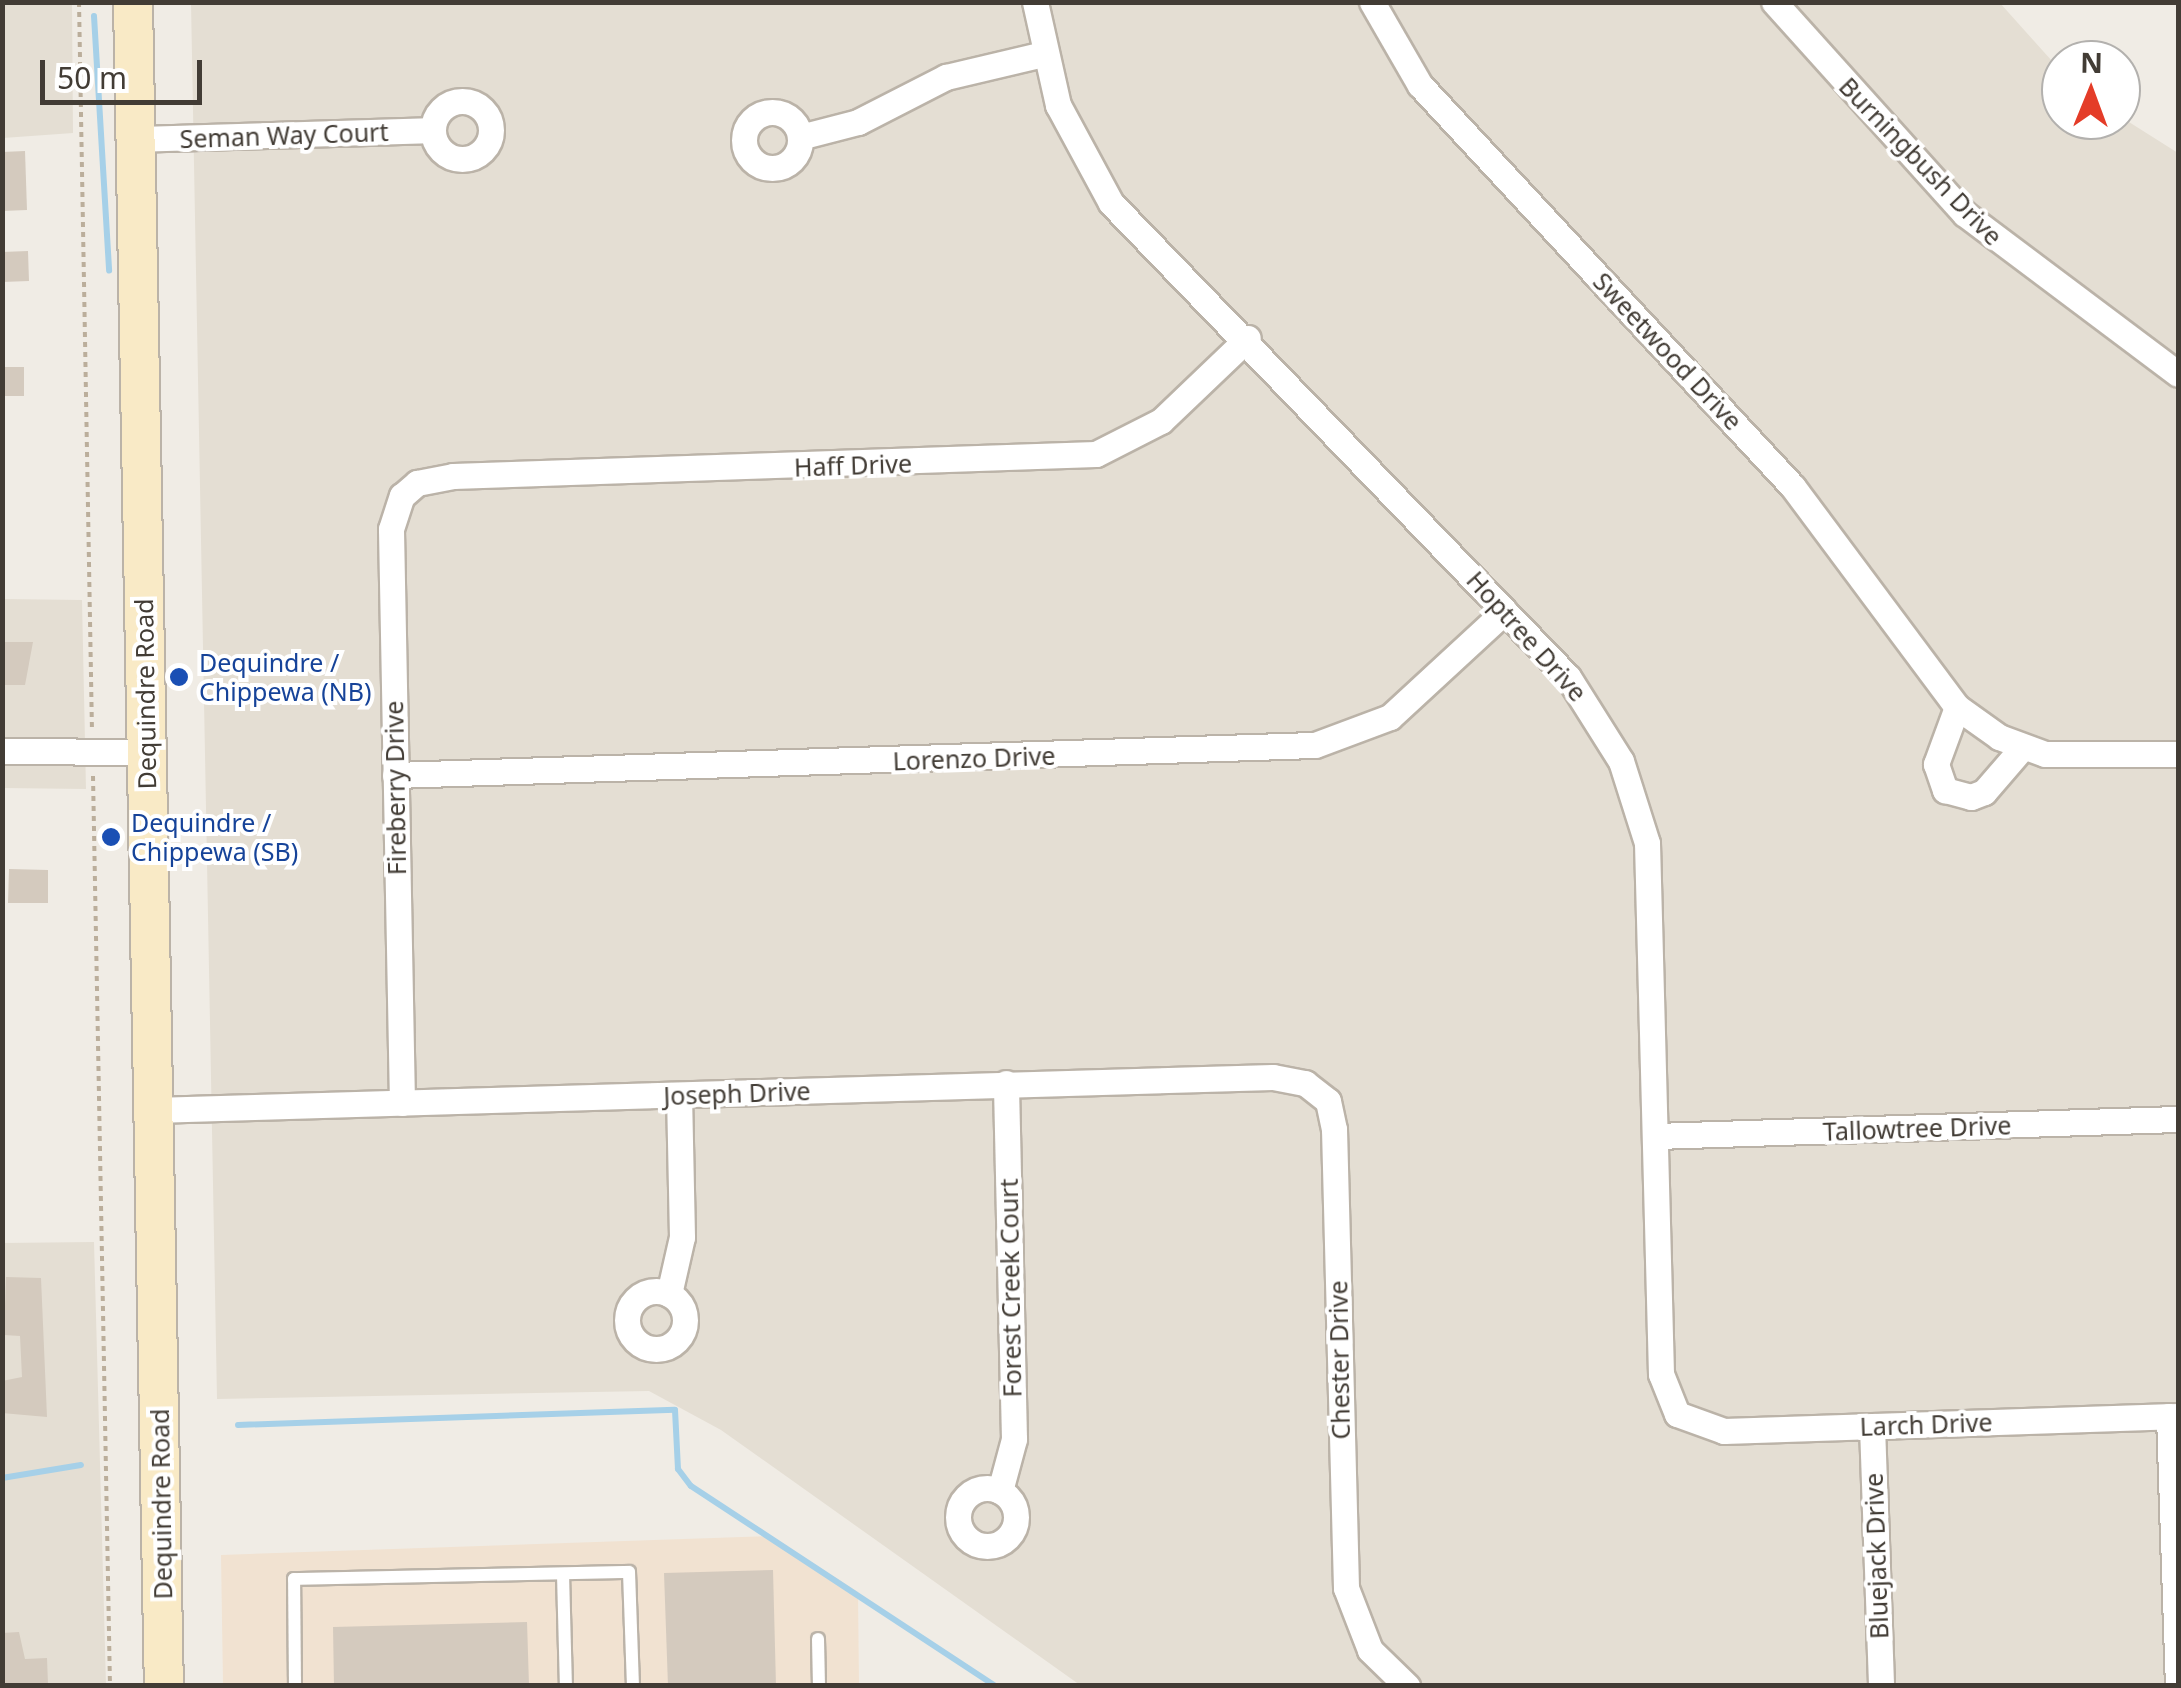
<!DOCTYPE html>
<style>
body{margin:0}
#map{position:relative;width:2181px;height:1688px;overflow:hidden;background:#f0ece5;font-family:"Noto Sans",sans-serif}
div>[style]{position:absolute}
[style*='--x']{left:calc(var(--x)*1px);top:calc(var(--y)*1px);width:calc(var(--w)*1px);rotate:calc(var(--a)*1deg)}
.residential>*{inset:0;background:#e4ded3}
.commercial>*{inset:0;background:#f1e2d1}
.stream>*{height:6px;margin:-3px;padding:0 3px;transform-origin:3px;border-radius:3px;background:#a6d0e8}
.building>*{inset:0;background:#d4cabe}
.path>*{height:4px;margin-top:-2px;transform-origin:0;background:repeating-linear-gradient(90deg,#bbae9b 0 5px,transparent 0 10px)}
.roads{filter:drop-shadow(2px 0 #bbb3a8) drop-shadow(-2px 0 #bbb3a8) drop-shadow(0 2px #bbb3a8) drop-shadow(0 -2px #bbb3a8)}
.lane>*{height:12px;margin:-6px;padding:0 6px;transform-origin:6px;border-radius:6px;background:#fff}
.street>*{height:25px;margin:-12.5px;padding:0 12.5px;transform-origin:12.5px;border-radius:12.5px;background:#fff}
.street>.ring{margin:-12.5px;padding:0;box-sizing:content-box;background:none;border:25px solid #fff;border-radius:50%}
.secondary>*{height:38px;margin:-19px;padding:0 19px;transform-origin:19px;border-radius:19px;background:#f9eac6}
.dots>*{width:28px;height:28px;translate:-50% -50%;box-sizing:border-box;border:5px solid #fff;border-radius:50%}
span{translate:-50% -50%;white-space:nowrap;text-align:center;line-height:1.15;-webkit-text-stroke:8px #fff;paint-order:stroke}
.street-label{font-size:25px;color:#423c35}
.transit-label{font-size:25px;color:#164399}
.left{translate:0 -50%;text-align:left}
.frame{position:absolute;inset:0;border:5px solid #423c35;pointer-events:none}
.north{position:absolute;left:2041px;top:40px;width:100px;height:100px;box-sizing:border-box;background:#fff;border:2px solid #b3b1ae;border-radius:50%;rotate:1deg;font-size:28px;font-weight:700;line-height:40px;text-align:center;color:#423c35}
.north::after{content:'';display:block;margin:auto;width:35px;height:45px;background:#e43c28;clip-path:polygon(50% 0,100% 100%,50% 72%,0 100%)}
.scale{position:absolute;left:40px;top:60px;width:162px;height:45px;box-sizing:border-box;border:5px solid #423c35;border-top:0;padding-left:12px;font-size:30px;line-height:35px;white-space:nowrap;color:#423c35;-webkit-text-stroke:8px #fff;paint-order:stroke}
</style>
<div id="map">
<div class="residential">
<i style="clip-path:polygon(3px 2px,72px 3px,73px 133px,3px 138px)"></i>
<i style="clip-path:polygon(191px 3px,2000px 3px,2061px 71px,2061px 120px,2121px 117px,2178px 153px,2178px 1685px,1080px 1685px,721px 1430px,649px 1391px,217px 1399px)"></i>
<i style="clip-path:polygon(3px 599px,82px 600px,86px 789px,3px 788px)"></i>
<i style="clip-path:polygon(94px 1242px,106px 1685px,3px 1685px,2px 1243px)"></i>
</div>
<div class="commercial">
<i style="clip-path:polygon(771px 1536px,858px 1592px,859px 1685px,223px 1685px,221px 1555px)"></i>
</div>
<div class="stream">
<i style="--x:94;--y:16;--w:255;--a:86.6"></i>
<i style="--x:238;--y:1425;--w:437;--a:-2"></i>
<i style="--x:675;--y:1410;--w:59;--a:87.1"></i>
<i style="--x:678;--y:1469;--w:21;--a:53"></i>
<i style="--x:691;--y:1486;--w:365;--a:33.3"></i>
<i style="--x:2;--y:1478;--w:80;--a:-9.3"></i>
</div>
<div class="building">
<i style="clip-path:polygon(25px 151px,27px 210px,2px 211px,2px 152px)"></i>
<i style="clip-path:polygon(28px 251px,29px 281px,2px 282px,2px 252px)"></i>
<i style="clip-path:polygon(2px 367px,24px 367px,24px 396px,2px 396px)"></i>
<i style="clip-path:polygon(2px 642px,33px 642px,25px 685px,2px 685px)"></i>
<i style="clip-path:polygon(9px 869px,48px 870px,48px 903px,8px 903px)"></i>
<i style="clip-path:polygon(6px 1277px,41px 1278px,47px 1417px,2px 1413px,2px 1381px,22px 1377px,20px 1336px,4px 1335px)"></i>
<i style="clip-path:polygon(773px 1570px,776px 1686px,668px 1686px,664px 1573px)"></i>
<i style="clip-path:polygon(527px 1622px,529px 1686px,334px 1686px,333px 1627px)"></i>
<i style="clip-path:polygon(19px 1632px,25px 1659px,47px 1658px,48px 1684px,2px 1686px,2px 1633px)"></i>
</div>
<div class="path">
<i style="--x:79;--y:2;--w:729;--a:88.98"></i>
<i style="--x:93;--y:776;--w:910;--a:88.93"></i>
</div>
<div class="roads">
<div class="lane">
<i style="--x:563;--y:1574;--w:112;--a:88.5"></i>
<i style="--x:818;--y:1639;--w:47;--a:88.8"></i>
<i style="--x:295;--y:1686;--w:107;--a:-90.5"></i>
<i style="--x:294;--y:1579;--w:335;--a:-1.2"></i>
<i style="--x:629;--y:1572;--w:114;--a:88"></i>
</div>
<div class="street">
<i style="--x:1035;--y:2;--w:106;--a:77.4"></i>
<i style="--x:1058;--y:105;--w:111;--a:61.6"></i>
<i style="--x:1111;--y:203;--w:658;--a:46.05"></i>
<i style="--x:1568;--y:677;--w:99;--a:57.8"></i>
<i style="--x:1621;--y:761;--w:86;--a:72.4"></i>
<i style="--x:1647;--y:843;--w:531;--a:88.49"></i>
<i style="--x:1661;--y:1374;--w:43;--a:68.2"></i>
<i style="--x:1677;--y:1414;--w:50;--a:19.9"></i>
<i style="--x:1724;--y:1431;--w:454;--a:-1.9"></i>
<i style="--x:1372;--y:2;--w:96;--a:60"></i>
<i style="--x:1420;--y:85;--w:548;--a:47.14"></i>
<i style="--x:1793;--y:487;--w:274;--a:53.3"></i>
<i style="--x:1957;--y:707;--w:52;--a:35.5"></i>
<i style="--x:1999;--y:737;--w:49;--a:20.3"></i>
<i style="--x:2045;--y:754;--w:133;--a:0"></i>
<i style="--x:1774;--y:2;--w:285;--a:48"></i>
<i style="--x:1965;--y:214;--w:266;--a:36.9"></i>
<i class="ring" style="left:433px;top:101px;width:33px;height:33px"></i>
<i class="ring" style="left:744px;top:112px;width:31px;height:31px"></i>
<i style="--x:800;--y:137;--w:60;--a:-14.5"></i>
<i style="--x:858;--y:122;--w:99;--a:-27.1"></i>
<i style="--x:946;--y:77;--w:100;--a:-13.3"></i>
<i style="--x:136;--y:139;--w:296;--a:-1.7"></i>
<i style="--x:1957;--y:707;--w:61;--a:110.2"></i>
<i style="--x:1936;--y:764;--w:28;--a:71"></i>
<i style="--x:1945;--y:790;--w:27;--a:15"></i>
<i style="--x:1971;--y:797;--w:14;--a:-21"></i>
<i style="--x:1984;--y:792;--w:58;--a:-49.2"></i>
<i style="--x:2;--y:751;--w:144;--a:0.4"></i>
<i style="--x:395;--y:775;--w:920;--a:-1.87"></i>
<i style="--x:1315;--y:745;--w:80;--a:-20.5"></i>
<i style="--x:1390;--y:717;--w:156;--a:-42.7"></i>
<i style="--x:402;--y:1103;--w:574;--a:-91.1"></i>
<i style="--x:391;--y:529;--w:35;--a:-72"></i>
<i style="--x:402;--y:496;--w:20;--a:-41"></i>
<i style="--x:417;--y:483;--w:37;--a:-11"></i>
<i style="--x:453;--y:476;--w:643;--a:-1.96"></i>
<i style="--x:1096;--y:454;--w:73;--a:-26.9"></i>
<i style="--x:1161;--y:421;--w:120;--a:-43.7"></i>
<i style="--x:153;--y:1110;--w:1120;--a:-1.69"></i>
<i style="--x:1273;--y:1077;--w:33;--a:11"></i>
<i style="--x:1305;--y:1083;--w:29;--a:38"></i>
<i style="--x:1328;--y:1101;--w:29;--a:78"></i>
<i style="--x:1334;--y:1129;--w:459;--a:88.5"></i>
<i style="--x:1346;--y:1588;--w:66;--a:68.8"></i>
<i style="--x:1370;--y:1650;--w:52;--a:44.2"></i>
<i style="--x:1656;--y:1136;--w:522;--a:-1.87"></i>
<i class="ring" style="left:627px;top:1291px;width:33px;height:33px"></i>
<i style="--x:669;--y:1294;--w:58;--a:-77.2"></i>
<i style="--x:682;--y:1237;--w:142;--a:-91.2"></i>
<i style="--x:2169;--y:1416;--w:270;--a:88.1"></i>
<i style="--x:1872;--y:1426;--w:260;--a:88"></i>
<i class="ring" style="left:958px;top:1488px;width:33px;height:33px"></i>
<i style="--x:1000;--y:1491;--w:54;--a:-74.9"></i>
<i style="--x:1014;--y:1439;--w:356;--a:-91.3"></i>
</div>
<div class="secondary">
<i style="--x:133;--y:2;--w:1684;--a:88.95"></i>
</div>
</div>
<div class="dots">
<i style="left:179px;top:677px;background:#1a4fb4"></i>
<i style="left:111px;top:837px;background:#1a4fb4"></i>
</div>
<div class="street-label">
<span style="left:284px;top:135px;rotate:-2deg">Seman Way Court</span>
<span style="left:1921px;top:161px;rotate:46deg">Burningbush Drive</span>
<span style="left:1668px;top:351px;rotate:47deg">Sweetwood Drive</span>
<span style="left:853px;top:465px;rotate:-2deg">Haff Drive</span>
<span style="left:1527px;top:636px;rotate:48deg">Hoptree Drive</span>
<span style="left:145px;top:694px;rotate:-91deg">Dequindre Road</span>
<span style="left:974px;top:758px;rotate:-2deg">Lorenzo Drive</span>
<span style="left:395px;top:788px;rotate:-91deg">Fireberry Drive</span>
<span style="left:737px;top:1093px;rotate:-2deg">Joseph Drive</span>
<span style="left:1917px;top:1128px;rotate:-2deg">Tallowtree Drive</span>
<span style="left:1010px;top:1288px;rotate:-91deg">Forest Creek Court</span>
<span style="left:1339px;top:1360px;rotate:-91deg">Chester Drive</span>
<span style="left:1926px;top:1424px;rotate:-2deg">Larch Drive</span>
<span style="left:161px;top:1504px;rotate:-91deg">Dequindre Road</span>
<span style="left:1876px;top:1556px;rotate:-92deg">Bluejack Drive</span>
</div>
<div class="transit-label">
<span class="left" style="left:199px;top:677px">Dequindre /<br>Chippewa (NB)</span>
<span class="left" style="left:131px;top:837px">Dequindre /<br>Chippewa (SB)</span>
</div>
<div class="frame"></div>
<div class="north">N</div>
<div class="scale">50 m</div>
</div>
